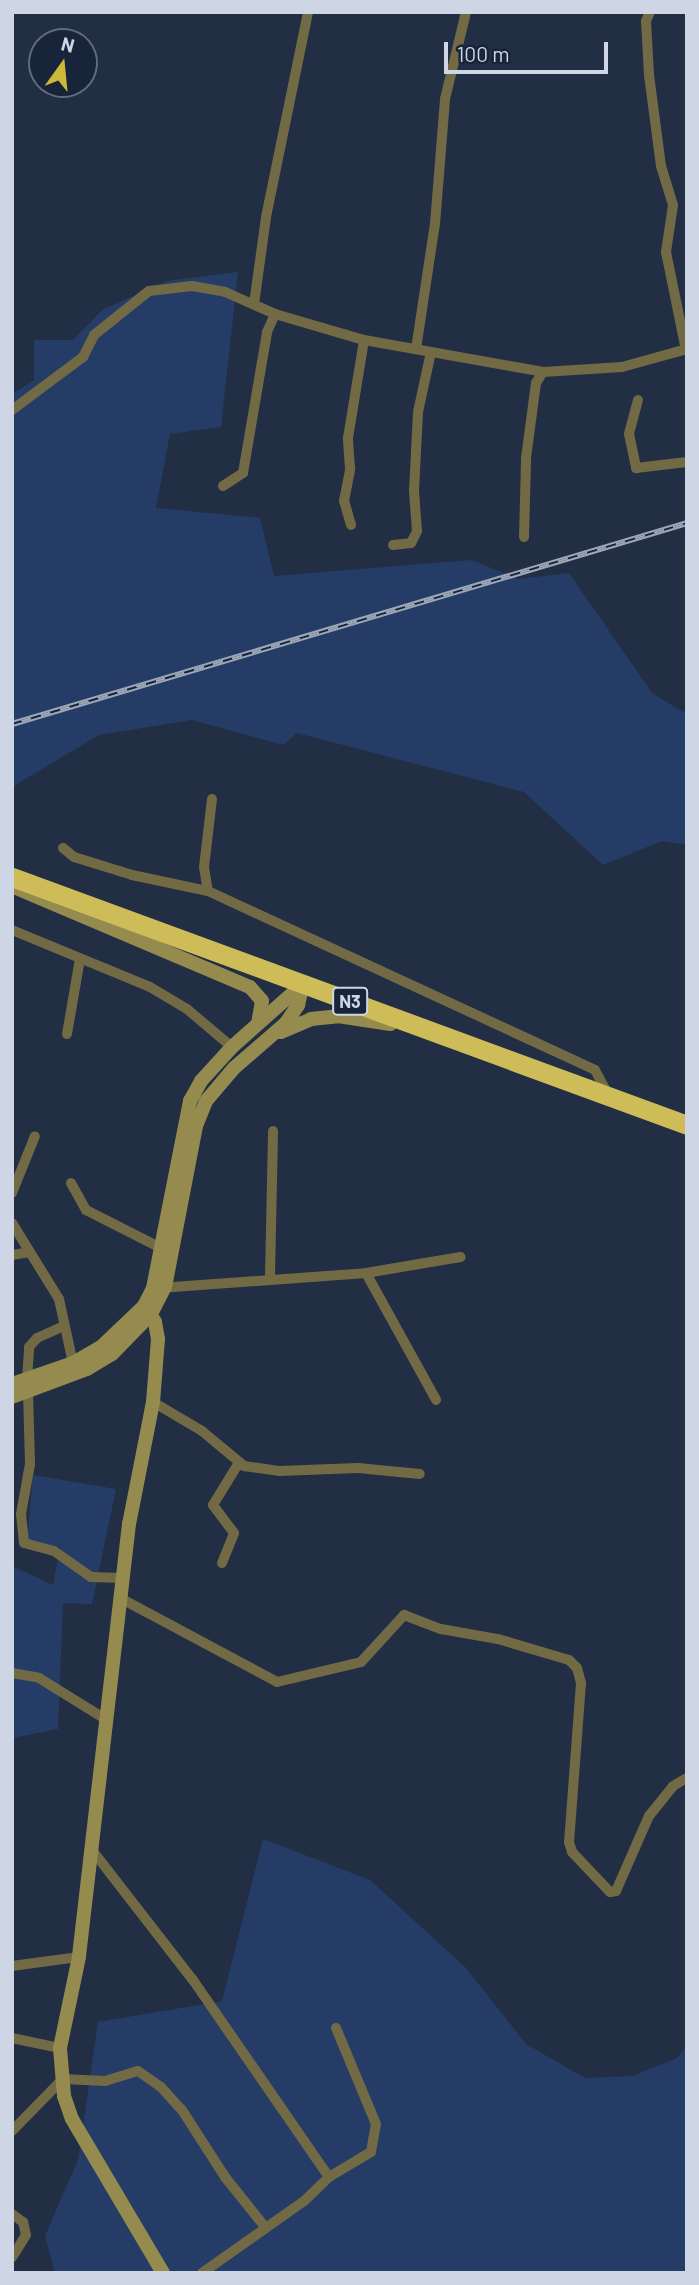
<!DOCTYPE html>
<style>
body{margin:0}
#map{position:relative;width:699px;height:2285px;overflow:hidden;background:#212e44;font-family:Barlow,sans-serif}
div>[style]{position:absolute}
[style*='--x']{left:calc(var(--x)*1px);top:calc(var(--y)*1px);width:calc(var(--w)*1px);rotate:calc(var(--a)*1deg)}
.green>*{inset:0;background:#253d66}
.street>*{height:10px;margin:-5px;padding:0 5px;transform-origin:5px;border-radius:5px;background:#716a45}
.secondary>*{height:14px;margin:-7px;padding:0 7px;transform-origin:7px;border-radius:7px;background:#968b4e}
.highway>*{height:19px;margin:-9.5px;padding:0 9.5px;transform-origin:9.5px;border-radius:9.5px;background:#cebc59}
.rail>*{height:6px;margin-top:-3px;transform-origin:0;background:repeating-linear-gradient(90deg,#18243a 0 10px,#9ea7b8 0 20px);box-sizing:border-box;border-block:2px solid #9ea7b8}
span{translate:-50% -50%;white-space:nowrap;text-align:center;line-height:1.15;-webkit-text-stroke:7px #18243a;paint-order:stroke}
.shield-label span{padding:2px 5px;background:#18243a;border:2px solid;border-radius:5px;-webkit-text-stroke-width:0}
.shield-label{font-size:18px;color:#ced6e5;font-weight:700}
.frame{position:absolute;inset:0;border:14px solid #ced6e5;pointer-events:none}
.north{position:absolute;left:28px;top:28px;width:70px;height:70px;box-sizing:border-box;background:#18243a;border:2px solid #616b7e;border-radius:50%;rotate:15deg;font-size:19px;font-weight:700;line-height:28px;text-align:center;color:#ced6e5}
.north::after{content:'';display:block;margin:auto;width:24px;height:32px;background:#ceb837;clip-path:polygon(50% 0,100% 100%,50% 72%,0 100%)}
.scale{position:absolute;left:444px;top:42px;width:164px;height:32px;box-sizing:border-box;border:4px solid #ced6e5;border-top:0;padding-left:9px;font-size:21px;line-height:24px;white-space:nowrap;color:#ced6e5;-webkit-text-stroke:5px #18243a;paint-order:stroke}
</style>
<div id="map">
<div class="green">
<i style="clip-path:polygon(238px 272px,221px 427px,170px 434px,156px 508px,260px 518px,274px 576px,472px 560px,518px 579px,569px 573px,652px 693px,687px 714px,687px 845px,662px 841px,603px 865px,524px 792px,297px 733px,283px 745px,192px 720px,99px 735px,12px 787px,12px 394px,34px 380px,34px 340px,73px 340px,102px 310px,167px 281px)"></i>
<i style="clip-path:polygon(33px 1475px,116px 1489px,92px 1604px,63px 1603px,58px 1729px,12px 1738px,12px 1566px,53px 1585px,60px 1547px,27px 1542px)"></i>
<i style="clip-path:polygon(263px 1839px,370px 1880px,465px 1967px,526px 2044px,585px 2078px,633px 2076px,677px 2058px,687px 2046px,687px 2273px,55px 2273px,45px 2236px,78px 2160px,98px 2022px,222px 2001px)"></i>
</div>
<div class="street">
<i style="--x:650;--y:12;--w:10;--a:114"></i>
<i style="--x:646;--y:21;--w:54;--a:86.8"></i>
<i style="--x:649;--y:75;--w:92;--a:82.5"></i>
<i style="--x:661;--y:166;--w:41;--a:72.9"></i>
<i style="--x:673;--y:205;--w:48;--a:98.5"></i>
<i style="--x:666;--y:252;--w:100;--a:78.5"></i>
<i style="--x:254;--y:304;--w:88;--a:-82.1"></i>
<i style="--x:266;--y:217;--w:209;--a:-78.4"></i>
<i style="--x:416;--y:349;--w:126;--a:-81.4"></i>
<i style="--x:435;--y:224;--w:125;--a:-85.4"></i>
<i style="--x:445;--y:99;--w:89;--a:-76.4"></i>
<i style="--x:638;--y:400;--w:35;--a:105"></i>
<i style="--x:629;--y:434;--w:35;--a:78"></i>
<i style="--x:636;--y:468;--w:51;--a:-6.7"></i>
<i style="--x:12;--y:410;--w:89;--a:-36.7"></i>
<i style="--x:83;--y:357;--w:25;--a:-63"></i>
<i style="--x:94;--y:335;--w:70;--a:-38.7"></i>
<i style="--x:149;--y:291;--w:43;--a:-6.6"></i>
<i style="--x:192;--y:286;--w:34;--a:10"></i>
<i style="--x:225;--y:292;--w:55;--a:23.7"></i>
<i style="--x:275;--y:314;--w:93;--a:16.3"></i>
<i style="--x:364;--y:340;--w:182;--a:10.1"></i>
<i style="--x:543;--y:372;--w:79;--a:-3.6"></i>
<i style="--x:622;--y:367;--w:67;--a:-15.5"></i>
<i style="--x:223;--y:486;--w:24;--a:-33"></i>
<i style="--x:243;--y:473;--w:143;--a:-80.3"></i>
<i style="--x:267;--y:332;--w:20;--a:-66"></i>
<i style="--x:351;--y:525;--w:25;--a:-106"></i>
<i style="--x:344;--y:501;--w:33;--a:-79"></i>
<i style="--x:350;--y:469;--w:31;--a:-94"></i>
<i style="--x:348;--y:438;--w:99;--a:-80.7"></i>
<i style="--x:524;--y:537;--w:79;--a:-88.5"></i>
<i style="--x:526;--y:458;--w:76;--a:-82.4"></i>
<i style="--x:536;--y:383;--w:13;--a:-58"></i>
<i style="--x:393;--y:545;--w:18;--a:-6"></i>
<i style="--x:411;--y:543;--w:13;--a:-63"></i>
<i style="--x:417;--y:531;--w:40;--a:-94.3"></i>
<i style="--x:414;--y:491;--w:79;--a:-87.1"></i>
<i style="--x:418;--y:412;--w:61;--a:-77.8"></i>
<i style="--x:212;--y:799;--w:68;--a:96.7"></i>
<i style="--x:204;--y:867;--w:24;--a:81"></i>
<i style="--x:208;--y:891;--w:426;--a:24.8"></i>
<i style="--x:595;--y:1070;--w:27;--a:62"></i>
<i style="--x:63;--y:848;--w:14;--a:39"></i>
<i style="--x:74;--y:857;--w:61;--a:17.2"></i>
<i style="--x:132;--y:875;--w:78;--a:11.9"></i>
<i style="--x:12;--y:930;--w:149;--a:22.4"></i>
<i style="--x:150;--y:987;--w:43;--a:30.7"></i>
<i style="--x:187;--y:1009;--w:59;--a:40.2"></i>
<i style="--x:67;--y:1034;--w:76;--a:-80.2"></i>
<i style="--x:71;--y:1183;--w:31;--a:61"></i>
<i style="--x:86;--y:1210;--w:84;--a:26.9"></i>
<i style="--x:12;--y:1193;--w:61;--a:-68"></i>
<i style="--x:12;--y:1223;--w:89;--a:58.3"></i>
<i style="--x:59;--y:1299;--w:66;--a:77.7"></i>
<i style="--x:12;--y:1255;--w:18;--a:-9"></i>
<i style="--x:366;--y:1273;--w:96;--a:-9.6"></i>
<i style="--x:270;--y:1276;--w:145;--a:-88.8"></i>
<i style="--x:159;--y:1288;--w:208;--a:-4.1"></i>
<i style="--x:366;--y:1273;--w:145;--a:61.1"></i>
<i style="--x:27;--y:1379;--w:32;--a:-86"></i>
<i style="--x:29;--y:1347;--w:12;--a:-48"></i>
<i style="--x:37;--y:1338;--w:30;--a:-24"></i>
<i style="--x:28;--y:1392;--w:72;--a:88.4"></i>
<i style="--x:30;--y:1464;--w:51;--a:100.2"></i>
<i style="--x:21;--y:1514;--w:29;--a:84"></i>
<i style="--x:24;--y:1543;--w:31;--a:15"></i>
<i style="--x:54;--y:1551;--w:45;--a:35.1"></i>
<i style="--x:91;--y:1577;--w:31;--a:2"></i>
<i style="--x:153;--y:1402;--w:57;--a:30.6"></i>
<i style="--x:202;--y:1431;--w:55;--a:39.8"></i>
<i style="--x:244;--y:1466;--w:35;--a:8"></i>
<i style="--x:279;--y:1471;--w:79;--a:-2.2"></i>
<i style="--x:358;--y:1468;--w:62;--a:5.5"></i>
<i style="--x:222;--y:1563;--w:32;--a:-68"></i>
<i style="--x:234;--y:1533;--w:35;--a:-127"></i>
<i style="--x:213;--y:1505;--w:48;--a:-58.6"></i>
<i style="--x:120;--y:1598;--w:178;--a:28.1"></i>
<i style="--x:277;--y:1682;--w:86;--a:-13.4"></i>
<i style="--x:361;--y:1662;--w:64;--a:-47.5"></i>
<i style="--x:404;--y:1615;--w:40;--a:21"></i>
<i style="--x:441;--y:1629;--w:58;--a:10"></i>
<i style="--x:498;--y:1639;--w:74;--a:16.5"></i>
<i style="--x:569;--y:1660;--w:11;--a:45"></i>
<i style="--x:577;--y:1668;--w:16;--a:75"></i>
<i style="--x:581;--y:1683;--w:159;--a:94.3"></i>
<i style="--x:569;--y:1842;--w:10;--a:73"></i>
<i style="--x:572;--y:1852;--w:55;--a:46.5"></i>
<i style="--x:610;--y:1892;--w:6;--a:-9"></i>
<i style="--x:616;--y:1891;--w:82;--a:-66.3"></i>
<i style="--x:649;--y:1816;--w:38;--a:-51"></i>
<i style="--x:673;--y:1786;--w:16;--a:-30"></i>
<i style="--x:12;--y:1673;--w:27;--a:10"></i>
<i style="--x:39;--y:1678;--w:78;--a:31.8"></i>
<i style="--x:92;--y:1850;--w:165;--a:52.2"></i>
<i style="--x:193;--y:1980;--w:239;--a:55.4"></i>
<i style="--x:329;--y:2177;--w:35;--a:136"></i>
<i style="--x:304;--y:2201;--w:125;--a:144.8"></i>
<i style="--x:12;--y:1966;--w:68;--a:-7.7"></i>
<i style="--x:12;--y:2038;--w:49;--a:11.8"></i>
<i style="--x:12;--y:2131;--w:73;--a:-45.6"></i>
<i style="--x:63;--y:2079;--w:42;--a:2.7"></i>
<i style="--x:105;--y:2081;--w:34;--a:-17"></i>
<i style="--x:138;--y:2071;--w:28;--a:35"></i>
<i style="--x:161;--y:2087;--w:31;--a:48"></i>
<i style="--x:182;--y:2110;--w:80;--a:57.3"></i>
<i style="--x:225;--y:2177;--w:64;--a:51.3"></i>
<i style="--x:329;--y:2177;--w:49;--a:-30.8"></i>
<i style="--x:371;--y:2152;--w:28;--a:-80"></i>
<i style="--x:376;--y:2124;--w:104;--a:-112.6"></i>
<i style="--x:12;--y:2214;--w:14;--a:36"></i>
<i style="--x:23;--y:2222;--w:13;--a:77"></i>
<i style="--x:26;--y:2235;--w:26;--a:122"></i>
</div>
<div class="secondary">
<i style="--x:14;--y:887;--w:256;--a:23"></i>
<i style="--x:250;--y:987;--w:18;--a:49"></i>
<i style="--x:262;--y:1001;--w:22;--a:100"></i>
<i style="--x:281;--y:1032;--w:33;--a:-23"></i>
<i style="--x:311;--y:1019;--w:27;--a:-6"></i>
<i style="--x:338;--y:1016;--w:53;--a:8.7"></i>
<i style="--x:144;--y:1306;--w:19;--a:55"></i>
<i style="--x:155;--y:1322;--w:17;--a:80"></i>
<i style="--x:158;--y:1339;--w:63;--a:94.5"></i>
<i style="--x:153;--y:1402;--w:124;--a:101.1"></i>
<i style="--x:129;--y:1524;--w:436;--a:96.6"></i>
<i style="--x:79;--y:1957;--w:93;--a:101.8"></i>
<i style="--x:60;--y:2048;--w:48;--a:85.2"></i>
<i style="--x:64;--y:2096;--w:24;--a:71"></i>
<i style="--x:72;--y:2119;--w:179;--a:59.4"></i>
<i style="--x:12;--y:1384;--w:65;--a:-19"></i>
<i style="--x:73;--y:1363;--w:32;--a:-30"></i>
<i style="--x:101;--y:1347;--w:59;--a:-43.6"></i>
<i style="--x:144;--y:1306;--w:20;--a:-63"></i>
<i style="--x:153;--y:1288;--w:191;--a:-78.8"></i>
<i style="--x:190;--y:1101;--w:23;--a:-61"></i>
<i style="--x:201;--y:1081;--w:46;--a:-47.6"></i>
<i style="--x:232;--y:1047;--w:95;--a:-41.6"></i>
<i style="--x:12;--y:1397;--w:80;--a:-20.5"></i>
<i style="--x:87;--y:1369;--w:29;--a:-31"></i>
<i style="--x:112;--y:1354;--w:56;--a:-45.7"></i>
<i style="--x:151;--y:1314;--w:30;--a:-63"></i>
<i style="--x:165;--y:1287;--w:164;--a:-79.1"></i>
<i style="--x:196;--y:1126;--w:27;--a:-68"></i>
<i style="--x:206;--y:1101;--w:43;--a:-49.7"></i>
<i style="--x:234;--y:1068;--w:69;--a:-40.9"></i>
<i style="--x:286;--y:1023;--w:22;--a:-56"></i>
<i style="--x:298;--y:1005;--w:22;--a:-77"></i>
</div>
<div class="highway">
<i style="--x:12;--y:877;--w:719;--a:20.17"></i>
</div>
<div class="rail">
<i style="--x:12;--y:724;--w:704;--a:-16.58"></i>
</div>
<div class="shield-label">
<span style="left:350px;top:1001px">N3</span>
</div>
<div class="frame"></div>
<div class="north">N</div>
<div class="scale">100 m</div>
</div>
